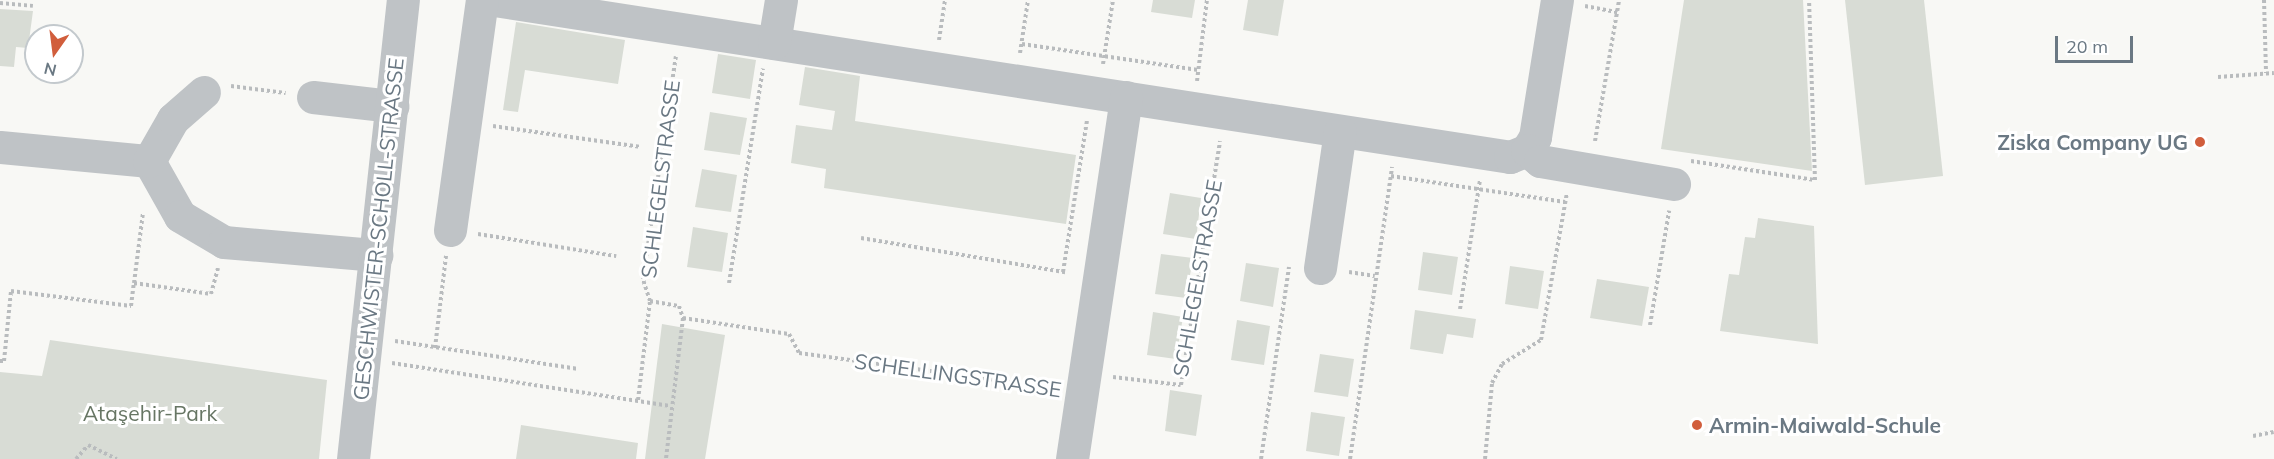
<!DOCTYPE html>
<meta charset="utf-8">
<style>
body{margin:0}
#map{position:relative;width:2274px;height:459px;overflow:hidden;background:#f8f8f5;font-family:Mulish,sans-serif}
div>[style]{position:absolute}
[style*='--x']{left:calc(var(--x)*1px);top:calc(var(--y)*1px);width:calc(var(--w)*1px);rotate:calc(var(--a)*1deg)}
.green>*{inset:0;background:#d8dcd5}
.path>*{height:4px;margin-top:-2px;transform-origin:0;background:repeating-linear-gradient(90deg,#b9bcbe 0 3px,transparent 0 6px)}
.minor>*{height:33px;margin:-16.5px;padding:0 16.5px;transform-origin:16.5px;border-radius:16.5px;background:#bfc3c6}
.dots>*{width:16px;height:16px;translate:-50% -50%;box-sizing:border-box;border:3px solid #fff;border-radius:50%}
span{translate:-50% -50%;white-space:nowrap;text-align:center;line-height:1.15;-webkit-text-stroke:6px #fff;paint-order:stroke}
.poi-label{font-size:21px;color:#6a7883;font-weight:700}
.right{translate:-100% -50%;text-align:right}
.left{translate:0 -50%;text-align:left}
.street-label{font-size:21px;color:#6a7883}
.park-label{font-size:21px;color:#677664}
.north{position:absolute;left:24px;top:24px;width:60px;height:60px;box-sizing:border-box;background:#fff;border:2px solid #c3c9cd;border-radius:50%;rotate:194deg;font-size:16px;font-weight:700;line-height:24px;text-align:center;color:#6a7883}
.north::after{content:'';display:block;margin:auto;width:21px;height:27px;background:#d15e3c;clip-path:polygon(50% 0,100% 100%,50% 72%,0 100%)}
.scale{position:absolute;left:2055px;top:36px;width:78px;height:27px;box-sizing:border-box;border:3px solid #6a7883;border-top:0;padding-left:8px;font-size:18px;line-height:21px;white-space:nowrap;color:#6a7883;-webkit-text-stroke:4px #fff;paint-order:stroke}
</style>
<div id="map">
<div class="green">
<i style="clip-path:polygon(1153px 0,1195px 0,1192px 18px,1151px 12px)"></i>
<i style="clip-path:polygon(1248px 0,1284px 0,1278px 36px,1243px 30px)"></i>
<i style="clip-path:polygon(1684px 0,1803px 0,1812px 171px,1661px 149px)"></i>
<i style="clip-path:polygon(1845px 0,1924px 0,1943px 176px,1865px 185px)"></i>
<i style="clip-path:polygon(0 9px,33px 11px,28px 48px,16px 47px,14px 67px,0 66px)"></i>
<i style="clip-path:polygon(516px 22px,625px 40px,618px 84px,525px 70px,518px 112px,503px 110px)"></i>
<i style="clip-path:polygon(718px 54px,756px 60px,750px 99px,712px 93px)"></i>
<i style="clip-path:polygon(805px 67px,860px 76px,855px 121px,1076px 155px,1066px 224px,824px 188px,826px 169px,791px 163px,796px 125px,832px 130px,835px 111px,799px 105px)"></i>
<i style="clip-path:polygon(710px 112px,747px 118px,740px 155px,704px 150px)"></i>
<i style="clip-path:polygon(702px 169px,737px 175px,731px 212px,695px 207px)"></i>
<i style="clip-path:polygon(1170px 193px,1201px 198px,1196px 239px,1163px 234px)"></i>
<i style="clip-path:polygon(1758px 218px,1814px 226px,1818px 344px,1720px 331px,1729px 274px,1739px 275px,1745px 237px,1755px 238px)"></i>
<i style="clip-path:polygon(693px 227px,728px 233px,722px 272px,687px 267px)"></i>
<i style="clip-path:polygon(1423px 252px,1458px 257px,1452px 295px,1418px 290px)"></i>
<i style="clip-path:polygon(1161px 254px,1193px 258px,1186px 298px,1155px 294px)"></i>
<i style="clip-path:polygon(1246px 263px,1279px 268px,1273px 307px,1240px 301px)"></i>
<i style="clip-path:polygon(1510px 266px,1544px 271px,1538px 309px,1505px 304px)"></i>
<i style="clip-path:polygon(1597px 279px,1649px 287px,1642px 326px,1590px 318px)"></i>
<i style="clip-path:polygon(1415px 310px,1476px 319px,1473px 338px,1447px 334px,1443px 354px,1410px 349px)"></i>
<i style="clip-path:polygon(1153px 312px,1183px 317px,1176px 359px,1147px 355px)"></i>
<i style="clip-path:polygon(1237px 320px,1270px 326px,1264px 365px,1231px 360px)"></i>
<i style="clip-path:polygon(662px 324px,725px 335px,705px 459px,645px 459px)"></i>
<i style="clip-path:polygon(50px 340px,327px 380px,319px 459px,0 459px,0 372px,42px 376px)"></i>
<i style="clip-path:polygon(1320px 354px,1354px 359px,1348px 397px,1314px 392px)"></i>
<i style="clip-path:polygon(1170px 390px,1202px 395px,1196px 436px,1165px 431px)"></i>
<i style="clip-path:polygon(1311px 412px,1345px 417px,1339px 456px,1306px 451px)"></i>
<i style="clip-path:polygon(521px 425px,638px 443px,636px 459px,516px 459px)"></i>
</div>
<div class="path">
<i style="--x:2264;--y:0;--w:73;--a:88.4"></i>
<i style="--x:0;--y:3;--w:33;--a:5"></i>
<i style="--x:1585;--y:6;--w:33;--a:11"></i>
<i style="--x:939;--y:40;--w:40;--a:-81.5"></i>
<i style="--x:1022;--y:44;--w:178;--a:8.4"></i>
<i style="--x:1020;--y:53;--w:54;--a:-81.4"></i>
<i style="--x:1103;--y:64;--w:65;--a:-81.1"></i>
<i style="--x:2218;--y:77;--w:56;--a:-4.1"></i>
<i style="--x:1197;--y:81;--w:82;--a:-83"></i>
<i style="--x:231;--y:86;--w:55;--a:7.3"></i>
<i style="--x:493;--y:126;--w:148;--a:8.1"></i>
<i style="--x:1595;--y:141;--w:143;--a:-80.3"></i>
<i style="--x:1691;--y:161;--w:125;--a:8.7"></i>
<i style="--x:1815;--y:180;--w:180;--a:-91.9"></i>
<i style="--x:1391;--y:176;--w:176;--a:8.5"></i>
<i style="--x:478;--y:234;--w:140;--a:9.1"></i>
<i style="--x:861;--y:238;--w:207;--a:9.5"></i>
<i style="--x:1063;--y:272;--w:153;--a:-81"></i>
<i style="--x:1349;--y:272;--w:26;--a:9"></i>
<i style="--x:134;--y:283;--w:71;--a:-82.7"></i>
<i style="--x:729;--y:283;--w:217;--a:-81"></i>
<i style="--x:650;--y:301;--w:29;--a:10"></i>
<i style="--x:679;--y:306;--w:13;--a:72"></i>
<i style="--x:683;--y:318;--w:142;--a:96.9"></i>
<i style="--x:1460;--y:309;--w:131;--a:-81.2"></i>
<i style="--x:683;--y:318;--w:107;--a:8.6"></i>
<i style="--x:789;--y:334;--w:21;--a:62"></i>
<i style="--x:799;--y:353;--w:257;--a:7.8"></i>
<i style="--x:1650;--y:325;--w:116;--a:-80.5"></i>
<i style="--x:395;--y:341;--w:184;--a:8.7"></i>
<i style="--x:435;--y:348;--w:93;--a:-83.2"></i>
<i style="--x:0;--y:361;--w:4;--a:0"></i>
<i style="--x:4;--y:361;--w:70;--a:-84.3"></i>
<i style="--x:11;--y:291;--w:121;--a:7.1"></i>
<i style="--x:131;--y:306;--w:23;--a:-83"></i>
<i style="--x:134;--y:283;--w:78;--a:8.1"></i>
<i style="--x:211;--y:294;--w:27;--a:-75"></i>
<i style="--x:392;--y:363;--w:280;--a:8.8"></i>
<i style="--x:1113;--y:377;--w:68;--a:6.7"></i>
<i style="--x:1181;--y:385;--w:247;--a:-80.9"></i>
<i style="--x:638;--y:400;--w:100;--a:-83.1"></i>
<i style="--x:650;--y:301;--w:23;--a:-108"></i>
<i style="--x:643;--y:279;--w:225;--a:-81.6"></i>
<i style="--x:2253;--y:436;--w:21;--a:-11"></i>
<i style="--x:76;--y:459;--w:18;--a:-49"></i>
<i style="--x:88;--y:445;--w:32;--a:26"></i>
<i style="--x:1261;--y:459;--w:194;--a:-81.7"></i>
<i style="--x:1350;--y:459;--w:295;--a:-81.8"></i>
<i style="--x:1485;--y:459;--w:76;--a:-84.7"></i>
<i style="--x:1492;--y:383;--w:21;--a:-62"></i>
<i style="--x:1502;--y:364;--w:46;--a:-31.6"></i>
<i style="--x:1541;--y:340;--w:149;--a:-80"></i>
</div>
<div class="minor">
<i style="--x:494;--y:0;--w:1028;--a:8.78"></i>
<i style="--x:1510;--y:157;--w:18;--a:-22"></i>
<i style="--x:1527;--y:150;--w:15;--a:-58"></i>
<i style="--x:1535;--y:137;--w:139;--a:-80.9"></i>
<i style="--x:774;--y:43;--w:44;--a:-80.8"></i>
<i style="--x:313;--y:97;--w:80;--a:6.5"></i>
<i style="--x:0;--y:147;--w:150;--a:5.4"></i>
<i style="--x:149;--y:161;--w:63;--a:60.6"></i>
<i style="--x:180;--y:216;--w:51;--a:30.6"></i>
<i style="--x:224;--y:242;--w:153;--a:4.9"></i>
<i style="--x:1527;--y:150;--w:17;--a:40"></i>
<i style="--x:1540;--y:161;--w:136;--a:9.7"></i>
<i style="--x:149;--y:161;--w:48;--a:-60.3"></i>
<i style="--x:173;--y:119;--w:41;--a:-41.1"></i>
<i style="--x:450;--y:230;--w:232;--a:-82.1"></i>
<i style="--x:1320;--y:268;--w:138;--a:-81.7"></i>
<i style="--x:353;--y:459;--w:462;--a:-83.8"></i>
<i style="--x:1072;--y:459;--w:366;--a:-81.5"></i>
</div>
<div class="dots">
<i style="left:2200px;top:142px;background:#d15e3c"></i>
<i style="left:1697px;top:425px;background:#d15e3c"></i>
</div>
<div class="poi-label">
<span class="right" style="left:2188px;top:142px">Ziska Company UG</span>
<span class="left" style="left:1709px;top:425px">Armin-Maiwald-Schule</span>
</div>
<div class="street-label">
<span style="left:660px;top:179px;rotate:-83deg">SCHLEGELSTRASSE</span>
<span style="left:378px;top:229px;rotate:-84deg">GESCHWISTER-SCHOLL-STRASSE</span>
<span style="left:1197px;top:278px;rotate:-80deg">SCHLEGELSTRASSE</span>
<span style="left:958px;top:375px;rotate:8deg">SCHELLINGSTRASSE</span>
</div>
<div class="park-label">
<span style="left:150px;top:413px">Ataşehir-Park</span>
</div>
<div class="north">N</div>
<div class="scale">20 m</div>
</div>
